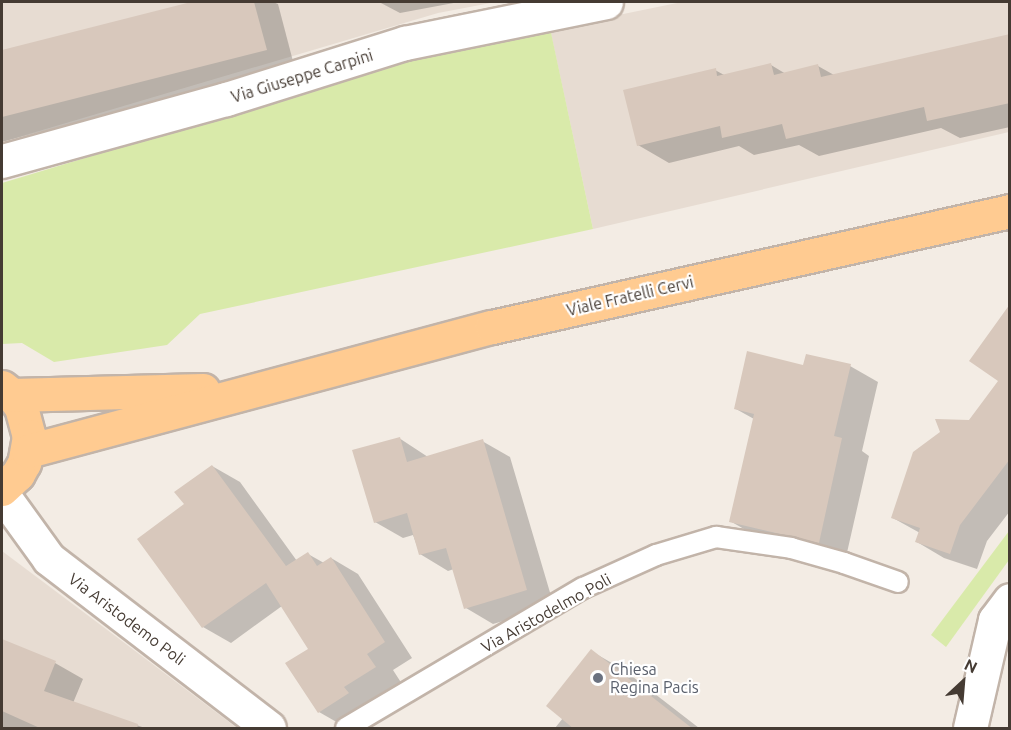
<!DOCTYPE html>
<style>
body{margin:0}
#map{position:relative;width:1011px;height:730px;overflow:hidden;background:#f3ece4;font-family:Ubuntu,sans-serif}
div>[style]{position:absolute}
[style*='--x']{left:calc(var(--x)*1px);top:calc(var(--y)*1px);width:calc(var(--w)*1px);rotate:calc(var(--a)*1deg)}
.residential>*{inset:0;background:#e7dcd2}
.green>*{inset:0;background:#d9eaaa}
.shadow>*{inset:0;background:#0003}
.building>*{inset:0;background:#d8c8bc}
.roads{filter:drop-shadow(2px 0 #c2b4a9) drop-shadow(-2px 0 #c2b4a9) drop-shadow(0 2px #c2b4a9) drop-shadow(0 -2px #c2b4a9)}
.service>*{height:20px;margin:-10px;padding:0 10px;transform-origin:10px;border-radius:10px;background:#fff}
.minor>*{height:33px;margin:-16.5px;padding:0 16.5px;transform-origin:16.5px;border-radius:16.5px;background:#fff}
.primary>*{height:33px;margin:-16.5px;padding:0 16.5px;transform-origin:16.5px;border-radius:16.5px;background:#ffcb91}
.dots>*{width:16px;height:16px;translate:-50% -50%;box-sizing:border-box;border:3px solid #fff;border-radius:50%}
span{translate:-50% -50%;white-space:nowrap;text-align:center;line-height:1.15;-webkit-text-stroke:4.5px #fff;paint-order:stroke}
.street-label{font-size:16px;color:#453b33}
.worship-label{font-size:16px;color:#5b616d}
.left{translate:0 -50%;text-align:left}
.frame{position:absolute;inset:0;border:3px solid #453b33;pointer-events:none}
.north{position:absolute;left:933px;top:652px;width:60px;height:60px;-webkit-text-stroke:4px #fff;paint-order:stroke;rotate:26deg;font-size:16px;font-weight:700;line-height:24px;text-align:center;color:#453b33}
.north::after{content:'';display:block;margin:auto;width:21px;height:27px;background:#453b33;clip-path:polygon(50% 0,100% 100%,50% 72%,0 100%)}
</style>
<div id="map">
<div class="residential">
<i style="clip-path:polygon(2px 2px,496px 2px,438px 13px,2px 142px)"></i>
<i style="clip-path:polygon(682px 2px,1009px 2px,1009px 132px,593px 229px,550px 29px)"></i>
<i style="clip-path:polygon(2px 551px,126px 644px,237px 728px,2px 728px)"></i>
</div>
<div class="green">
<i style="clip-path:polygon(550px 28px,593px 229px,200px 314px,167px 345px,54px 362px,22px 343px,2px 344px,2px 183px,407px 61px)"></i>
<i style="clip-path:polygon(1009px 531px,1009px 560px,946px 647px,931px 635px)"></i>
</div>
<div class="shadow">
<i style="clip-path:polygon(197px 2px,273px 2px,278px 4px,294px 65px,2px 142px,2px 51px)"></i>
<i style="clip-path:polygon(379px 2px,459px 2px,400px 13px)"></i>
<i style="clip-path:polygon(1010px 35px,1010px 127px,960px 138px,941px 128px,819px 156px,799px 145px,754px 155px,739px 146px,669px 163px,638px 145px,715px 70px,726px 76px,771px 65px,786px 74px,818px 66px,834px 75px)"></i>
<i style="clip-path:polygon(1010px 315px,1010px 511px,987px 541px,977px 569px,944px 558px,917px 542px,920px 533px,893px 518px,1000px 381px)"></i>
<i style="clip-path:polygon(850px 366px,878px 382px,862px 451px,869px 456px,846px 557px,758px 537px,730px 521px,754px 419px,736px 409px,804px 367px)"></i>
<i style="clip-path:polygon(399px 438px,428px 457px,482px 441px,510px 457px,554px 606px,493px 624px,466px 608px,454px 569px,448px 571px,420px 554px,413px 535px,403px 538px,375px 522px)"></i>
<i style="clip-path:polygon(212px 466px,240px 482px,297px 561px,308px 554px,324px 563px,331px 558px,358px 574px,412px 658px,393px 670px,402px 684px,347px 728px,319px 712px,310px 649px,282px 606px,231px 643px,203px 627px,186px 505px)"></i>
<i style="clip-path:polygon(2px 641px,55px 663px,83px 679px,73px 703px,145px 728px,2px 728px)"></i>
<i style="clip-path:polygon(591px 651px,624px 670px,699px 728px,555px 728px,563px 718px)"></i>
</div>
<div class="building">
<i style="clip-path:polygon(191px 2px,254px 2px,267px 50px,2px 117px,2px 50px)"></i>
<i style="clip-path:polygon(1010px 34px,1010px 103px,927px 121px,924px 107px,786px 139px,782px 124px,722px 138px,720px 126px,637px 146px,623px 90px,716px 68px,717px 76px,771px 63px,774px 75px,818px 64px,821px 77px)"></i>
<i style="clip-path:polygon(1010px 304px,1010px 459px,960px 525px,950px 554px,915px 542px,920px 528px,891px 518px,913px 452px,940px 432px,935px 419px,969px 420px,998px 381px,969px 361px)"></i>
<i style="clip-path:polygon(747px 351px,803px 365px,806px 354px,851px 364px,834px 436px,842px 438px,819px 543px,729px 522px,754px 414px,734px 409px)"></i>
<i style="clip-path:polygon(400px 437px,407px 462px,483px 439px,527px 590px,464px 609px,446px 548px,419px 555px,407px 513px,374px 523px,352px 450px)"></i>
<i style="clip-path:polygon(212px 465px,286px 566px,308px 552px,317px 566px,331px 557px,385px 642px,367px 654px,376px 667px,344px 687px,349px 693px,318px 713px,285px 663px,308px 649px,266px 583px,202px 628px,137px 539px,184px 504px,174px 492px)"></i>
<i style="clip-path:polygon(2px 639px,56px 661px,44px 691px,138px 724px,137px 729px,42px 729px,2px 711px)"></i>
<i style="clip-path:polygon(591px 649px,693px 729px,574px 729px,546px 706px)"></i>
</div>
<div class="roads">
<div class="service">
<i style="--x:346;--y:728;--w:275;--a:-30.6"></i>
<i style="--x:583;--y:588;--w:80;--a:-24.3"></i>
<i style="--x:656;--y:555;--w:63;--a:-16.7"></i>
<i style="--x:716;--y:537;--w:76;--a:8.3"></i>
<i style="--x:791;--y:548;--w:55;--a:15.8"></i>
<i style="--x:844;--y:563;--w:57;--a:19.4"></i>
</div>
<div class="minor">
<i style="--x:2;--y:161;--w:232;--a:-15.5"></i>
<i style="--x:226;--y:99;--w:188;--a:-17.4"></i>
<i style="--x:405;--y:43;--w:205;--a:-11.5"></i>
<i style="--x:2;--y:494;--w:80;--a:54.1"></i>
<i style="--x:49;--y:559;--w:277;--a:37.5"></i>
<i style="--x:970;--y:728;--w:111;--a:-77"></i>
<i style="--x:995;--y:620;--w:25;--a:-53"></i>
</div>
<div class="primary">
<i style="--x:2;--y:387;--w:13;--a:39"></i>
<i style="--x:12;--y:395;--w:15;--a:53"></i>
<i style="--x:21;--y:407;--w:30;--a:75"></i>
<i style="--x:29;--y:436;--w:27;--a:100"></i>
<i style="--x:24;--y:463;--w:13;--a:119"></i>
<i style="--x:18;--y:474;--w:22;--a:137"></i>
<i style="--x:12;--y:395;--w:191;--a:-1.5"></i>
<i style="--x:28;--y:451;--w:480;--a:-15"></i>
<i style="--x:492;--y:327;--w:531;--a:-12.62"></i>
</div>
</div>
<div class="dots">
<i style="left:598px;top:678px;background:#6b7280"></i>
</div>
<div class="street-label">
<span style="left:302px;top:76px;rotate:-17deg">Via Giuseppe Carpini</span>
<span style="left:630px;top:296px;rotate:-13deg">Viale Fratelli Cervi</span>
<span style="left:546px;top:613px;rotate:-29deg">Via Aristodelmo Poli</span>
<span style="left:127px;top:619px;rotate:37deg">Via Aristodemo Poli</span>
</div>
<div class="worship-label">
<span class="left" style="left:610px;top:678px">Chiesa<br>Regina Pacis</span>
</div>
<div class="frame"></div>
<div class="north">N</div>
</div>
